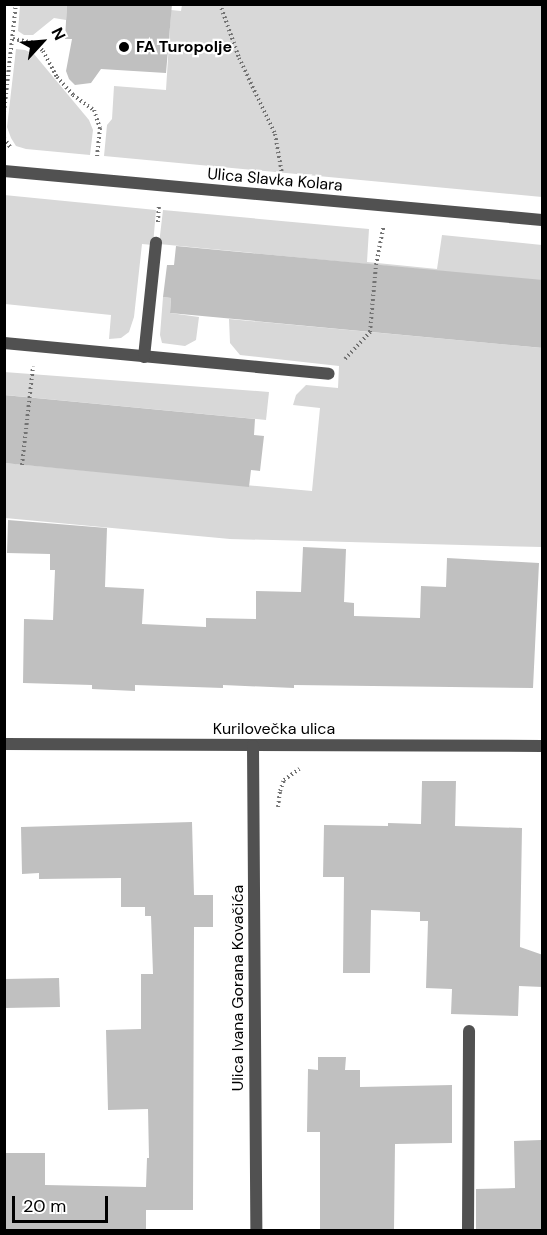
<!DOCTYPE html>
<meta charset="utf-8">
<style>
body{margin:0}
#map{position:relative;width:547px;height:1235px;overflow:hidden;background:#fff;font-family:"DM Sans",sans-serif}
div>[style]{position:absolute}
[style*='--x']{left:calc(var(--x)*1px);top:calc(var(--y)*1px);width:calc(var(--w)*1px);rotate:calc(var(--a)*1deg)}
.green>*{inset:0;background:#d8d8d8}
.building>*{inset:0;background:#c0c0c0}
.path>*{height:4px;margin-top:-2px;transform-origin:0;background:repeating-linear-gradient(90deg,#737373 0 1.5px,transparent 0 4.5px)}
.lane>*{height:12px;margin:-6px;padding:0 6px;transform-origin:6px;border-radius:6px;background:#515151}
.street>*{height:12px;margin:-6px;padding:0 6px;transform-origin:6px;border-radius:6px;background:#515151}
.dots>*{width:16px;height:16px;translate:-50% -50%;box-sizing:border-box;border:3px solid #fff;border-radius:50%}
span{translate:-50% -50%;white-space:nowrap;text-align:center;line-height:1.15;-webkit-text-stroke:4.5px #fff;paint-order:stroke}
.poi-label{font-size:16px;color:#000;font-weight:700}
.left{translate:0 -50%;text-align:left}
.street-label{font-size:16px;color:#000}
.frame{position:absolute;inset:0;border:6px solid #000;pointer-events:none}
.north{position:absolute;left:12px;top:12px;width:60px;height:60px;-webkit-text-stroke:4px #fff;paint-order:stroke;rotate:64deg;font-size:16px;font-weight:700;line-height:24px;text-align:center;color:#000}
.north::after{content:'';display:block;margin:auto;width:21px;height:27px;background:#000;clip-path:polygon(50% 0,100% 100%,50% 72%,0 100%)}
.scale{position:absolute;left:12px;top:1196px;width:96px;height:27px;box-sizing:border-box;border:3px solid #000;border-top:0;padding-left:8px;font-size:18px;line-height:21px;white-space:nowrap;color:#000;-webkit-text-stroke:4px #fff;paint-order:stroke}
</style>
<div id="map">
<div class="green">
<i style="clip-path:polygon(20px 5px,67px 5px,66px 20px,54px 18px,33px 35px,24px 35px,18px 31px)"></i>
<i style="clip-path:polygon(182px 5px,542px 5px,542px 197px,104px 156px,107px 125px,112px 119px,114px 86px,166px 90px,171px 10px,181px 11px)"></i>
<i style="clip-path:polygon(16px 49px,25px 50px,34px 54px,89px 120px,93px 130px,90px 155px,26px 149px,16px 146px,11px 138px,7px 127px)"></i>
<i style="clip-path:polygon(4px 195px,156px 210px,153px 245px,142px 244px,134px 317px,129px 332px,121px 338px,109px 339px,111px 315px,5px 304px)"></i>
<i style="clip-path:polygon(163px 210px,369px 229px,367px 262px,437px 269px,442px 235px,542px 245px,542px 281px,159px 244px)"></i>
<i style="clip-path:polygon(163px 297px,171px 298px,170px 313px,199px 317px,196px 340px,185px 346px,162px 343px,160px 335px)"></i>
<i style="clip-path:polygon(229px 319px,542px 348px,542px 547px,230px 539px,5px 518px,4px 463px,312px 491px,320px 408px,293px 405px,296px 395px,306px 385px,338px 388px,339px 366px,240px 355px,230px 343px)"></i>
<i style="clip-path:polygon(4px 372px,269px 392px,266px 420px,5px 395px)"></i>
</div>
<div class="building">
<i style="clip-path:polygon(67px 4px,172px 4px,166px 73px,101px 69px,91px 83px,75px 85px,69px 79px,66px 71px,72px 39px,65px 39px)"></i>
<i style="clip-path:polygon(176px 246px,543px 280px,543px 348px,170px 313px,171px 298px,163px 297px,167px 265px,174px 265px)"></i>
<i style="clip-path:polygon(4px 395px,255px 419px,254px 435px,264px 436px,260px 471px,251px 470px,249px 487px,4px 463px)"></i>
<i style="clip-path:polygon(8px 520px,107px 528px,105px 587px,144px 589px,142px 624px,206px 627px,206px 618px,256px 619px,256px 591px,301px 592px,303px 547px,346px 549px,344px 602px,354px 603px,354px 616px,420px 618px,421px 586px,446px 587px,447px 558px,539px 563px,533px 688px,294px 685px,294px 688px,223px 685px,223px 688px,135px 685px,135px 691px,92px 689px,92px 685px,23px 683px,24px 619px,53px 620px,55px 570px,50px 570px,50px 554px,7px 553px)"></i>
<i style="clip-path:polygon(422px 781px,456px 781px,455px 826px,522px 828px,520px 947px,543px 955px,543px 987px,519px 986px,518px 1016px,451px 1014px,452px 989px,426px 988px,428px 921px,420px 921px,420px 912px,371px 910px,370px 973px,343px 973px,344px 877px,323px 877px,324px 825px,388px 826px,388px 823px,421px 824px)"></i>
<i style="clip-path:polygon(192px 822px,194px 895px,213px 895px,213px 927px,194px 927px,193px 1210px,146px 1210px,146px 1230px,4px 1230px,4px 1153px,45px 1153px,45px 1185px,146px 1187px,147px 1158px,149px 1158px,148px 1109px,108px 1110px,106px 1030px,141px 1029px,141px 974px,153px 974px,151px 916px,145px 916px,145px 907px,121px 907px,121px 878px,39px 879px,39px 873px,22px 874px,21px 827px)"></i>
<i style="clip-path:polygon(59px 978px,60px 1007px,4px 1008px,4px 979px)"></i>
<i style="clip-path:polygon(318px 1057px,346px 1057px,345px 1070px,360px 1070px,360px 1087px,452px 1085px,452px 1143px,395px 1144px,394px 1230px,320px 1230px,320px 1132px,307px 1132px,308px 1069px,318px 1070px)"></i>
<i style="clip-path:polygon(541px 1140px,543px 1230px,476px 1230px,476px 1189px,515px 1188px,514px 1141px)"></i>
</div>
<div class="path">
<i style="--x:220;--y:4;--w:57;--a:70.6"></i>
<i style="--x:239;--y:58;--w:84;--a:64.7"></i>
<i style="--x:275;--y:134;--w:40;--a:80"></i>
<i style="--x:13;--y:39;--w:22;--a:10"></i>
<i style="--x:35;--y:43;--w:11;--a:45"></i>
<i style="--x:43;--y:51;--w:30;--a:62"></i>
<i style="--x:57;--y:77;--w:24;--a:48"></i>
<i style="--x:73;--y:95;--w:26;--a:36"></i>
<i style="--x:94;--y:110;--w:19;--a:72"></i>
<i style="--x:100;--y:128;--w:30;--a:96"></i>
<i style="--x:4;--y:112;--w:109;--a:-83.7"></i>
<i style="--x:4;--y:138;--w:11;--a:56"></i>
<i style="--x:158;--y:222;--w:17;--a:-87"></i>
<i style="--x:345;--y:359;--w:37;--a:-47"></i>
<i style="--x:370;--y:332;--w:67;--a:-84.9"></i>
<i style="--x:376;--y:265;--w:38;--a:-79"></i>
<i style="--x:22;--y:465;--w:99;--a:-83.6"></i>
<i style="--x:278;--y:807;--w:16;--a:-83"></i>
<i style="--x:280;--y:791;--w:12;--a:-70"></i>
<i style="--x:284;--y:780;--w:19;--a:-36"></i>
</div>
<div class="lane">
<i style="--x:4;--y:343;--w:326;--a:5.4"></i>
<i style="--x:144;--y:357;--w:115;--a:-84"></i>
<i style="--x:468;--y:1230;--w:199;--a:-89.7"></i>
</div>
<div class="street">
<i style="--x:4;--y:171;--w:540;--a:5.2"></i>
<i style="--x:4;--y:744;--w:538;--a:0.21"></i>
<i style="--x:253;--y:746;--w:484;--a:89.6"></i>
</div>
<div class="dots">
<i style="left:124px;top:47px;background:#000"></i>
</div>
<div class="poi-label">
<span class="left" style="left:136px;top:47px">FA Turopolje</span>
</div>
<div class="street-label">
<span style="left:275px;top:180px;rotate:5deg">Ulica Slavka Kolara</span>
<span style="left:274px;top:729px">Kurilovečka ulica</span>
<span style="left:238px;top:988px;rotate:-90deg">Ulica Ivana Gorana Kovačića</span>
</div>
<div class="frame"></div>
<div class="north">N</div>
<div class="scale">20 m</div>
</div>
